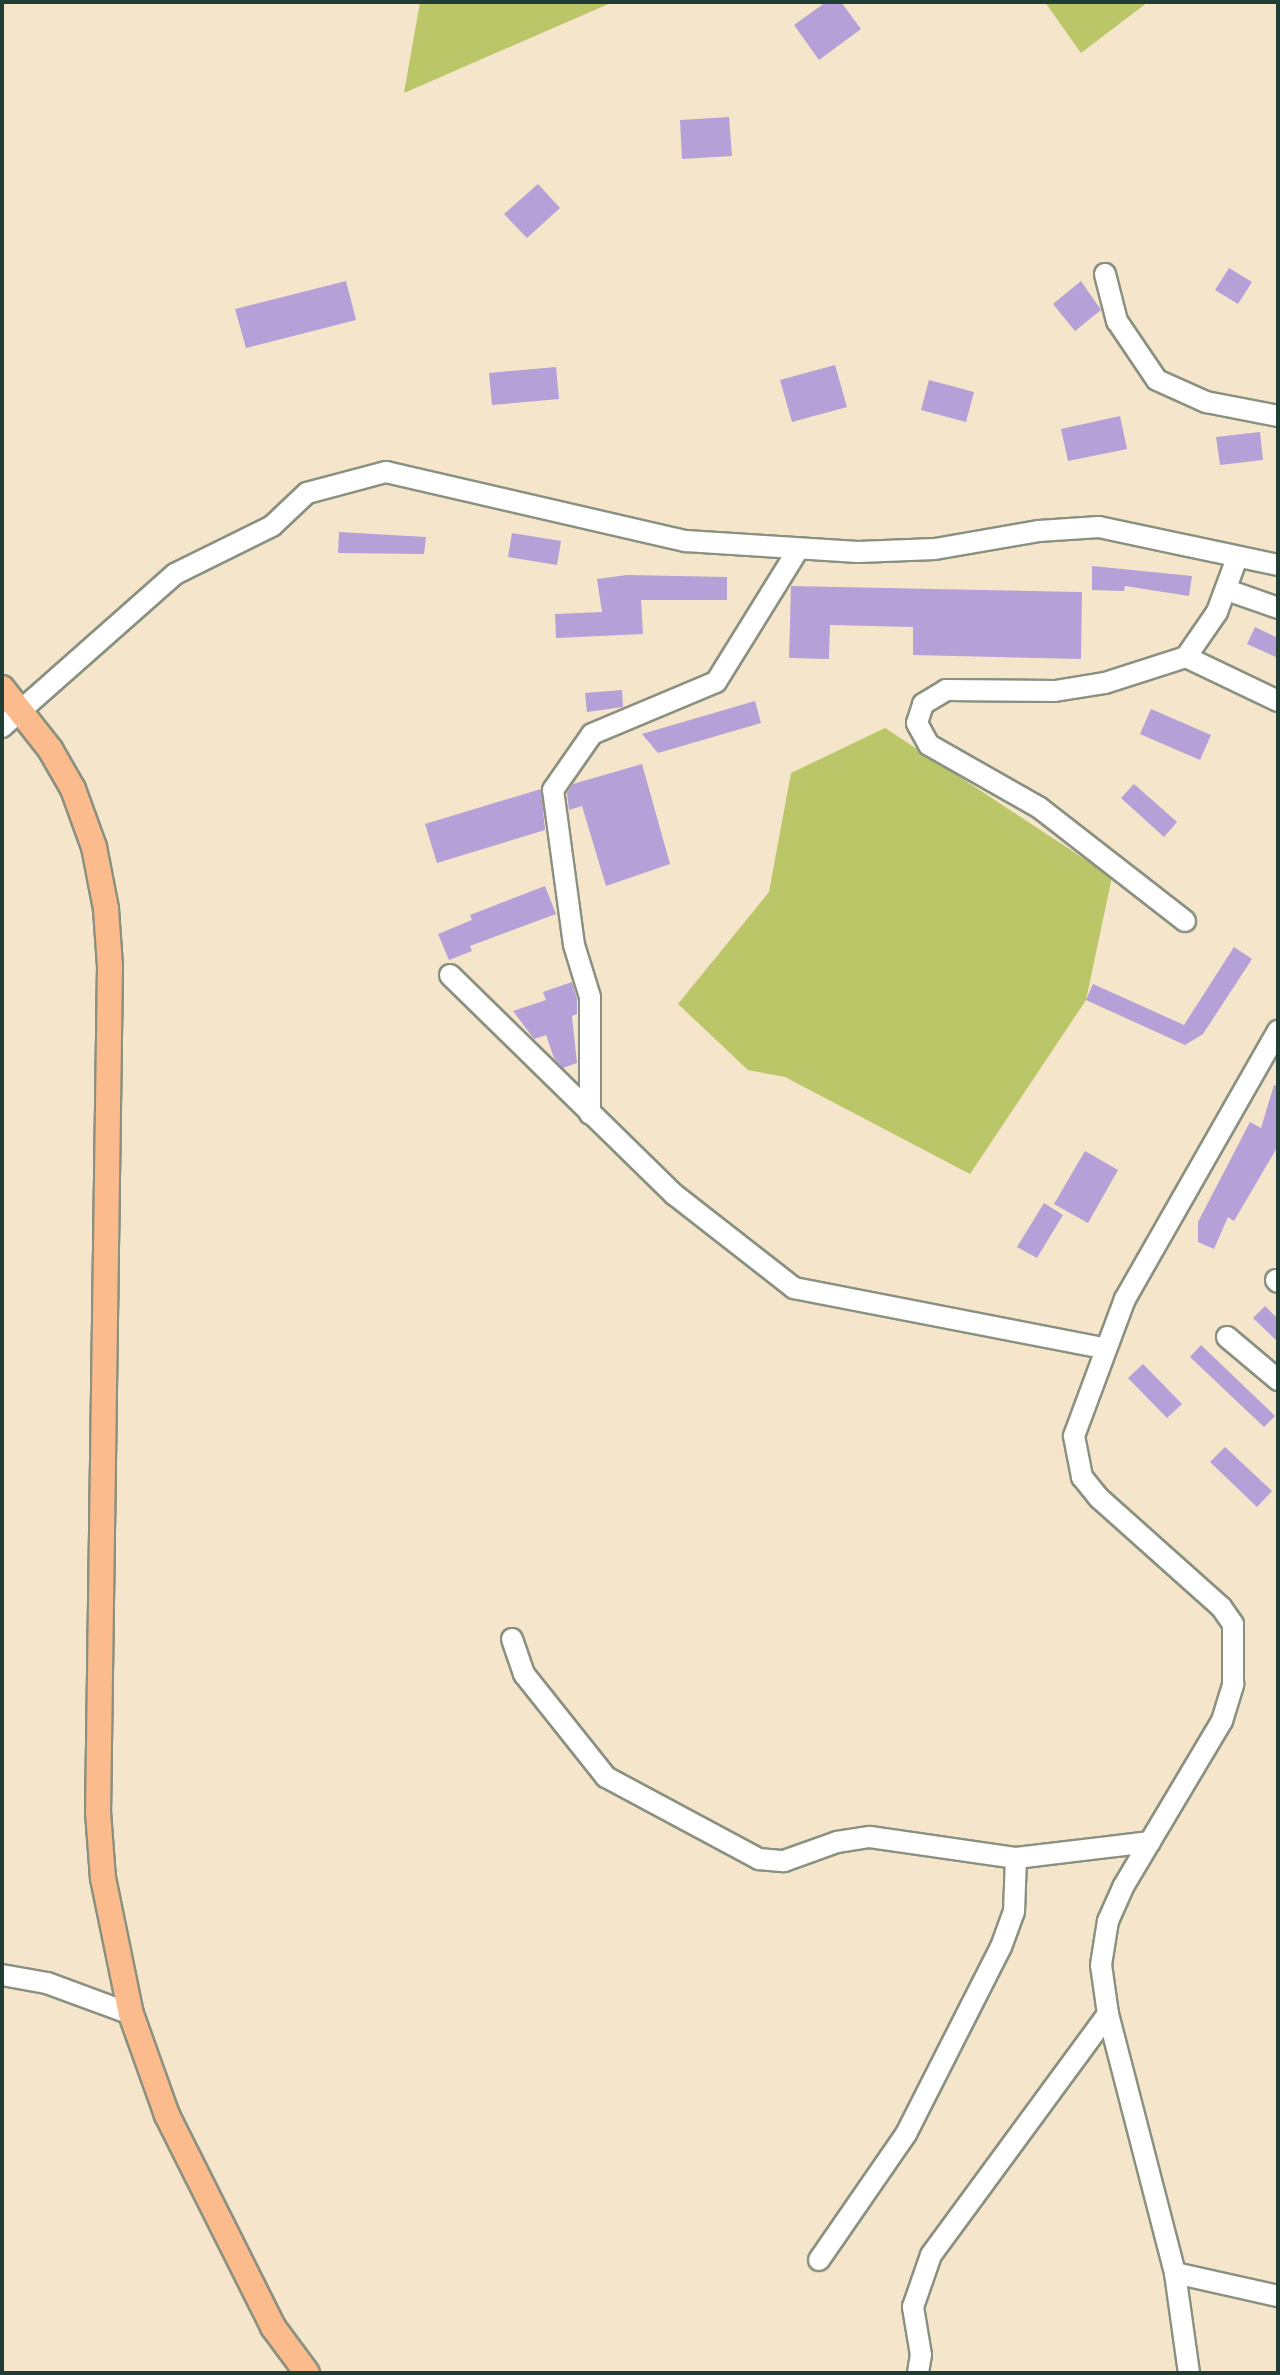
<!DOCTYPE html>
<style>
body{margin:0}
#map{position:relative;width:1280px;height:2375px;overflow:hidden;background:#f4e5cb;font-family:Pangolin,sans-serif}
div>[style]{position:absolute}
[style*='--x']{left:calc(var(--x)*1px);top:calc(var(--y)*1px);width:calc(var(--w)*1px);rotate:calc(var(--a)*1deg)}
.green>*{inset:0;background:#bac668}
.building>*{inset:0;background:#b5a0d7}
.roads{filter:drop-shadow(2px 0 #8a9180) drop-shadow(-2px 0 #8a9180) drop-shadow(0 2px #8a9180) drop-shadow(0 -2px #8a9180)}
.minor>*{height:20px;margin:-10px;padding:0 10px;transform-origin:10px;border-radius:10px;background:#fff}
.major>*{height:24px;margin:-12px;padding:0 12px;transform-origin:12px;border-radius:12px;background:#fbbb8c}
span{translate:-50% -50%;white-space:nowrap;text-align:center;line-height:1.15;-webkit-text-stroke:7px #fbf7ec;paint-order:stroke}
.frame{position:absolute;inset:0;border:4px solid #1f3d34;pointer-events:none}
</style>
<div id="map">
<div class="green">
<i style="clip-path:polygon(420px 2px,613px 2px,404px 93px)"></i>
<i style="clip-path:polygon(1045px 2px,1148px 2px,1081px 53px)"></i>
<i style="clip-path:polygon(885px 728px,1112px 877px,1086px 1000px,970px 1174px,785px 1077px,748px 1070px,678px 1004px,769px 892px,791px 773px)"></i>
</div>
<div class="building">
<i style="clip-path:polygon(826px 2px,841px 2px,861px 29px,819px 60px,794px 25px)"></i>
<i style="clip-path:polygon(729px 117px,732px 156px,682px 159px,680px 120px)"></i>
<i style="clip-path:polygon(538px 184px,560px 208px,527px 238px,504px 214px)"></i>
<i style="clip-path:polygon(1229px 268px,1252px 282px,1238px 304px,1215px 290px)"></i>
<i style="clip-path:polygon(346px 281px,356px 320px,246px 348px,235px 309px)"></i>
<i style="clip-path:polygon(1081px 281px,1101px 310px,1075px 331px,1053px 304px)"></i>
<i style="clip-path:polygon(835px 365px,847px 407px,792px 422px,780px 380px)"></i>
<i style="clip-path:polygon(556px 367px,559px 399px,492px 405px,489px 373px)"></i>
<i style="clip-path:polygon(929px 380px,974px 392px,966px 422px,921px 410px)"></i>
<i style="clip-path:polygon(1120px 416px,1127px 449px,1068px 461px,1061px 429px)"></i>
<i style="clip-path:polygon(1260px 432px,1263px 460px,1220px 465px,1216px 437px)"></i>
<i style="clip-path:polygon(339px 532px,426px 537px,424px 554px,338px 553px)"></i>
<i style="clip-path:polygon(512px 533px,561px 541px,557px 565px,508px 557px)"></i>
<i style="clip-path:polygon(1092px 566px,1192px 576px,1189px 596px,1125px 586px,1124px 591px,1092px 590px)"></i>
<i style="clip-path:polygon(627px 575px,727px 577px,727px 600px,641px 600px,643px 634px,556px 638px,555px 614px,602px 612px,597px 579px)"></i>
<i style="clip-path:polygon(791px 586px,1082px 592px,1081px 659px,913px 655px,913px 627px,830px 625px,829px 659px,789px 658px)"></i>
<i style="clip-path:polygon(1255px 627px,1278px 638px,1278px 658px,1247px 644px)"></i>
<i style="clip-path:polygon(622px 690px,623px 707px,587px 712px,585px 693px)"></i>
<i style="clip-path:polygon(755px 701px,761px 723px,658px 753px,642px 734px)"></i>
<i style="clip-path:polygon(1151px 709px,1211px 735px,1200px 760px,1140px 734px)"></i>
<i style="clip-path:polygon(642px 764px,670px 864px,606px 886px,582px 806px,569px 810px,567px 793px,573px 784px)"></i>
<i style="clip-path:polygon(1134px 784px,1177px 822px,1164px 837px,1121px 798px)"></i>
<i style="clip-path:polygon(541px 789px,545px 830px,437px 863px,425px 824px)"></i>
<i style="clip-path:polygon(545px 886px,556px 914px,470px 946px,472px 951px,449px 960px,438px 934px,472px 920px,470px 915px)"></i>
<i style="clip-path:polygon(1234px 947px,1252px 959px,1203px 1034px,1185px 1045px,1086px 1000px,1093px 984px,1184px 1025px)"></i>
<i style="clip-path:polygon(572px 982px,577px 999px,577px 1014px,572px 1016px,577px 1063px,563px 1068px,554px 1058px,546px 1035px,534px 1039px,513px 1011px,546px 1000px,543px 992px)"></i>
<i style="clip-path:polygon(1274px 1085px,1278px 1086px,1278px 1146px,1234px 1221px,1228px 1217px,1214px 1249px,1198px 1242px,1198px 1222px,1250px 1122px,1261px 1128px)"></i>
<i style="clip-path:polygon(1085px 1151px,1118px 1170px,1088px 1223px,1054px 1204px)"></i>
<i style="clip-path:polygon(1044px 1203px,1063px 1215px,1037px 1258px,1017px 1247px)"></i>
<i style="clip-path:polygon(1265px 1306px,1278px 1319px,1278px 1342px,1253px 1318px)"></i>
<i style="clip-path:polygon(1201px 1345px,1275px 1416px,1264px 1427px,1190px 1357px)"></i>
<i style="clip-path:polygon(1143px 1364px,1182px 1404px,1167px 1418px,1128px 1378px)"></i>
<i style="clip-path:polygon(1225px 1447px,1272px 1491px,1257px 1507px,1210px 1462px)"></i>
</div>
<div class="roads">
<div class="minor">
<i style="--x:1105;--y:274;--w:49;--a:75.7"></i>
<i style="--x:1117;--y:321;--w:71;--a:55.9"></i>
<i style="--x:1157;--y:380;--w:54;--a:24.2"></i>
<i style="--x:1206;--y:402;--w:73;--a:11"></i>
<i style="--x:1227;--y:590;--w:54;--a:19.4"></i>
<i style="--x:1186;--y:657;--w:102;--a:25.6"></i>
<i style="--x:2;--y:727;--w:231;--a:-41.5"></i>
<i style="--x:175;--y:574;--w:108;--a:-26.3"></i>
<i style="--x:272;--y:526;--w:48;--a:-43.3"></i>
<i style="--x:307;--y:493;--w:82;--a:-14.9"></i>
<i style="--x:386;--y:472;--w:308;--a:13"></i>
<i style="--x:686;--y:541;--w:172;--a:3.7"></i>
<i style="--x:858;--y:552;--w:77;--a:-2.2"></i>
<i style="--x:935;--y:549;--w:106;--a:-9.8"></i>
<i style="--x:1039;--y:531;--w:60;--a:-3.8"></i>
<i style="--x:1099;--y:527;--w:183;--a:12"></i>
<i style="--x:1185;--y:921;--w:184;--a:-142.1"></i>
<i style="--x:1040;--y:808;--w:128;--a:-150.4"></i>
<i style="--x:929;--y:745;--w:25;--a:-119"></i>
<i style="--x:917;--y:723;--w:20;--a:-72"></i>
<i style="--x:923;--y:704;--w:27;--a:-31"></i>
<i style="--x:946;--y:690;--w:109;--a:0.5"></i>
<i style="--x:1055;--y:691;--w:51;--a:-9.1"></i>
<i style="--x:1105;--y:683;--w:85;--a:-17.8"></i>
<i style="--x:1186;--y:657;--w:55;--a:-55.4"></i>
<i style="--x:1217;--y:612;--w:58;--a:-69.7"></i>
<i style="--x:450;--y:975;--w:315;--a:44.4"></i>
<i style="--x:675;--y:1195;--w:151;--a:38"></i>
<i style="--x:794;--y:1288;--w:315;--a:11"></i>
<i style="--x:590;--y:1114;--w:117;--a:-90"></i>
<i style="--x:590;--y:997;--w:54;--a:-107.1"></i>
<i style="--x:574;--y:945;--w:156;--a:-97.7"></i>
<i style="--x:553;--y:790;--w:68;--a:-55.1"></i>
<i style="--x:592;--y:734;--w:134;--a:-22.8"></i>
<i style="--x:716;--y:682;--w:155;--a:-58.2"></i>
<i style="--x:1276;--y:1280;--w:3;--a:45"></i>
<i style="--x:1227;--y:1337;--w:67;--a:40.1"></i>
<i style="--x:512;--y:1639;--w:37;--a:71"></i>
<i style="--x:524;--y:1674;--w:132;--a:51.5"></i>
<i style="--x:606;--y:1777;--w:174;--a:28.2"></i>
<i style="--x:759;--y:1859;--w:25;--a:5"></i>
<i style="--x:784;--y:1861;--w:56;--a:-19.7"></i>
<i style="--x:837;--y:1842;--w:33;--a:-9"></i>
<i style="--x:870;--y:1837;--w:148;--a:8.2"></i>
<i style="--x:1016;--y:1858;--w:135;--a:-6.8"></i>
<i style="--x:2;--y:1975;--w:46;--a:10.1"></i>
<i style="--x:47;--y:1983;--w:90;--a:20.3"></i>
<i style="--x:819;--y:2260;--w:153;--a:-55.4"></i>
<i style="--x:906;--y:2134;--w:210;--a:-63.1"></i>
<i style="--x:1001;--y:1947;--w:37;--a:-70"></i>
<i style="--x:1014;--y:1912;--w:54;--a:-87.9"></i>
<i style="--x:1175;--y:2273;--w:106;--a:12.6"></i>
<i style="--x:918;--y:2373;--w:18;--a:-81"></i>
<i style="--x:921;--y:2355;--w:49;--a:-99.5"></i>
<i style="--x:913;--y:2307;--w:55;--a:-70.9"></i>
<i style="--x:931;--y:2255;--w:299;--a:-53.7"></i>
<i style="--x:1189;--y:2373;--w:101;--a:-98"></i>
<i style="--x:1175;--y:2273;--w:268;--a:-104.5"></i>
<i style="--x:1108;--y:2014;--w:49;--a:-98.1"></i>
<i style="--x:1101;--y:1965;--w:45;--a:-81"></i>
<i style="--x:1108;--y:1921;--w:37;--a:-66"></i>
<i style="--x:1123;--y:1887;--w:193;--a:-59.2"></i>
<i style="--x:1222;--y:1721;--w:39;--a:-73"></i>
<i style="--x:1233;--y:1684;--w:60;--a:-90"></i>
<i style="--x:1233;--y:1624;--w:21;--a:-125"></i>
<i style="--x:1221;--y:1607;--w:164;--a:-138.2"></i>
<i style="--x:1099;--y:1498;--w:27;--a:-129"></i>
<i style="--x:1082;--y:1477;--w:42;--a:-101"></i>
<i style="--x:1074;--y:1436;--w:146;--a:-69.6"></i>
<i style="--x:1125;--y:1299;--w:309;--a:-60.3"></i>
</div>
<div class="major">
<i style="--x:2;--y:688;--w:78;--a:51.8"></i>
<i style="--x:50;--y:749;--w:46;--a:60.1"></i>
<i style="--x:73;--y:789;--w:62;--a:70.1"></i>
<i style="--x:94;--y:847;--w:63;--a:79"></i>
<i style="--x:106;--y:909;--w:57;--a:86"></i>
<i style="--x:110;--y:966;--w:846;--a:90.81"></i>
<i style="--x:98;--y:1812;--w:66;--a:85.7"></i>
<i style="--x:103;--y:1878;--w:139;--a:78.4"></i>
<i style="--x:131;--y:2014;--w:107;--a:70.4"></i>
<i style="--x:167;--y:2115;--w:237;--a:63.4"></i>
<i style="--x:273;--y:2327;--w:57;--a:53.5"></i>
</div>
</div>
<div class="frame"></div>
</div>
